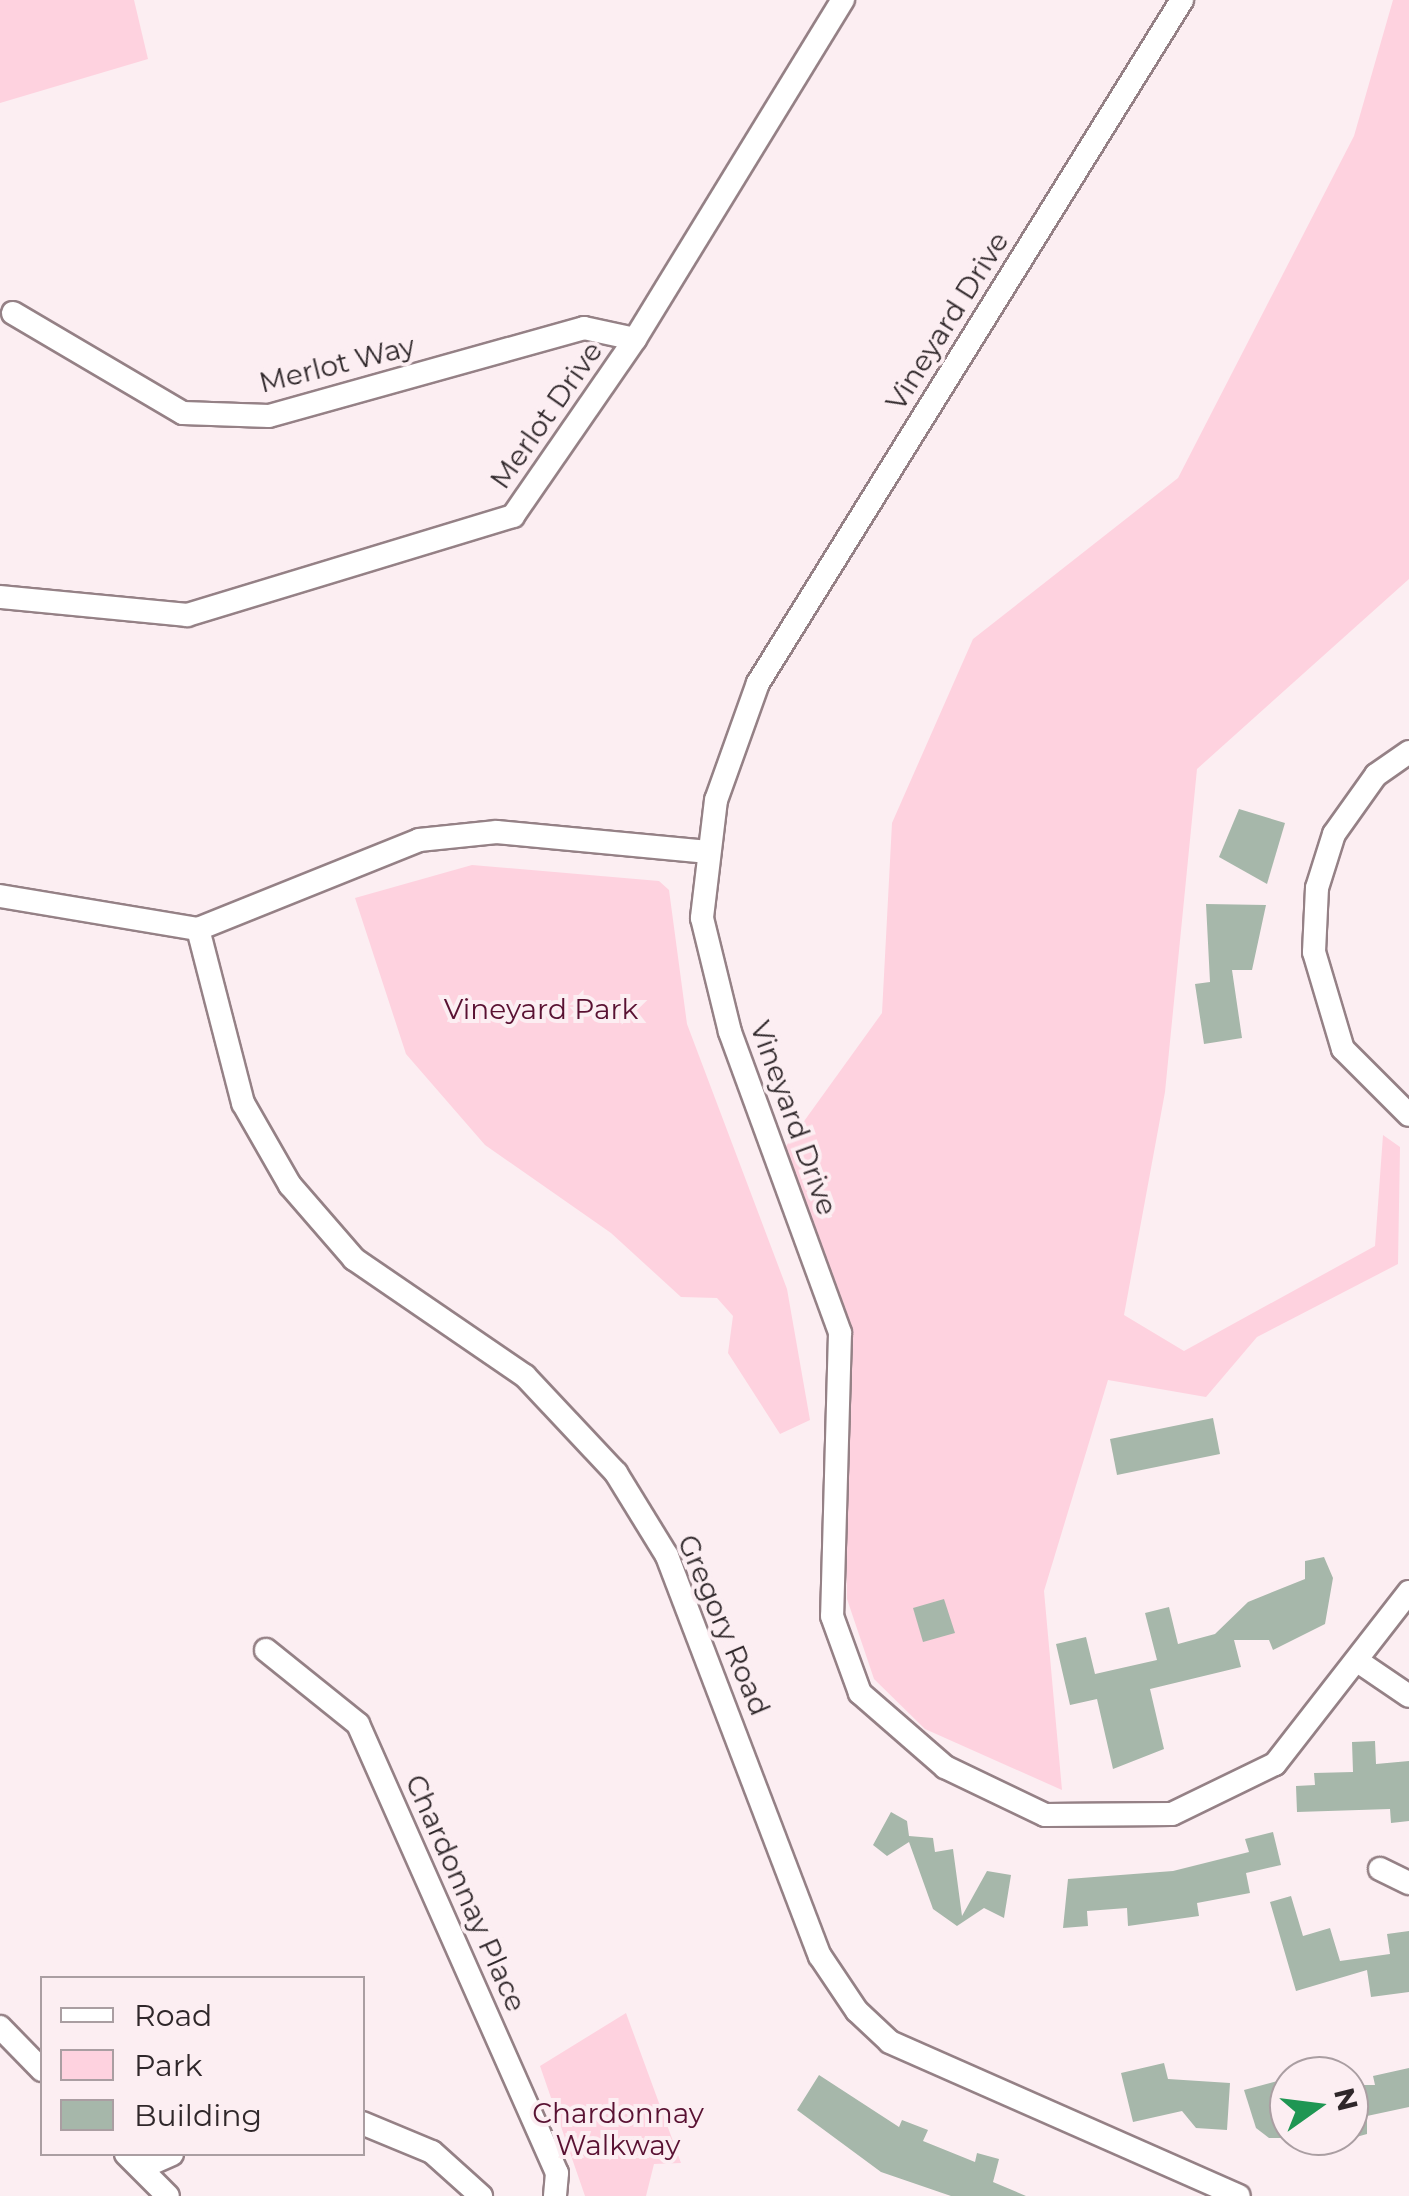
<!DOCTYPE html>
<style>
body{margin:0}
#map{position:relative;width:1409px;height:2196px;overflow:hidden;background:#fceef2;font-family:Montserrat,sans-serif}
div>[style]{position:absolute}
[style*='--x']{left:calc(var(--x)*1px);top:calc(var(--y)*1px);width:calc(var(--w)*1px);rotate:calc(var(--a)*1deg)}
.green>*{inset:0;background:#fed2df}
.building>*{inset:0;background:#a6b7aa}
.roads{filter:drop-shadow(2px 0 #958186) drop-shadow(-2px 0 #958186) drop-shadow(0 2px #958186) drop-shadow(0 -2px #958186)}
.minor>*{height:22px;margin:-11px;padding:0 11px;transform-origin:11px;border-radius:11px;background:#fff}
span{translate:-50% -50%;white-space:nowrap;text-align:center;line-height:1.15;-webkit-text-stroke:8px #fceef2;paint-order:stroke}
.street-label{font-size:28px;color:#2f272a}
.park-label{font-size:28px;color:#591132}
.legend{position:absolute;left:40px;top:1976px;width:325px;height:180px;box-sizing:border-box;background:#fceef2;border:2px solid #aa9ea2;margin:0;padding:12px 18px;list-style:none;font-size:30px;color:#2f272a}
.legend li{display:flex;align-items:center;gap:20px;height:50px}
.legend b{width:50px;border:2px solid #aa9ea2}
.north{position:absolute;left:1269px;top:2056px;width:100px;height:100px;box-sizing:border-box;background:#fceef2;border:2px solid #aa9ea2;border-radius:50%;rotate:76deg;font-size:28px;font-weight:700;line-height:40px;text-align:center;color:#2f272a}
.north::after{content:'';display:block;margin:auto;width:35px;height:45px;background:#1f9653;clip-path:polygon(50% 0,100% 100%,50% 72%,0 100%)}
</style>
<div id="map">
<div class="green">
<i style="clip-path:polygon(0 0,134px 0,148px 59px,0 103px)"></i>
<i style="clip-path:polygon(1393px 0,1409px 0,1409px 579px,1197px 769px,1165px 1092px,1124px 1315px,1184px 1351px,1375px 1246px,1383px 1135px,1400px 1147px,1398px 1264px,1257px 1337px,1206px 1397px,1108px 1380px,1044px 1591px,1062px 1790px,925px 1729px,874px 1679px,847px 1599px,842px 1308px,784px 1149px,882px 1013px,892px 823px,973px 639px,1178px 478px,1354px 136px)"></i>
<i style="clip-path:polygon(472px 865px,659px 881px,669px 890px,687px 1024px,787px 1289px,810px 1420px,780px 1434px,728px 1353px,733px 1316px,717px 1298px,681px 1297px,611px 1233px,485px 1145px,406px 1054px,355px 898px)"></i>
<i style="clip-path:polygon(626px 2013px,681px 2163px,654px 2164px,646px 2196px,585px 2196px,540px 2066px)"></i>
</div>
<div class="building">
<i style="clip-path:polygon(1239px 809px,1285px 823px,1267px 884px,1219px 857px)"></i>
<i style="clip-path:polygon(1206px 904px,1266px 905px,1252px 970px,1232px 970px,1242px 1038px,1204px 1044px,1195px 984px,1210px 982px)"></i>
<i style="clip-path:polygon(1213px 1418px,1220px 1454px,1117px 1475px,1110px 1439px)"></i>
<i style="clip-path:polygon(1324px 1557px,1333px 1578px,1325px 1624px,1273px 1650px,1269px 1640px,1234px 1640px,1241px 1667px,1150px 1689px,1164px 1749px,1113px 1769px,1097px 1699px,1070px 1705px,1056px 1644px,1086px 1637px,1095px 1674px,1157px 1660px,1145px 1613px,1169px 1607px,1178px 1644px,1215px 1634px,1248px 1602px,1305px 1579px,1305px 1561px)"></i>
<i style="clip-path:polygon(944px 1599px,955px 1633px,923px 1642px,913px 1608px)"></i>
<i style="clip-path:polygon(1375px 1741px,1376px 1764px,1409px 1761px,1409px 1821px,1391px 1823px,1390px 1809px,1297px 1812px,1296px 1786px,1315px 1785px,1314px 1773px,1353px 1772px,1352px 1742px)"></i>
<i style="clip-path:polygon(891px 1812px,907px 1821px,909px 1836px,933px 1838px,935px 1852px,953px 1849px,962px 1916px,987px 1871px,1011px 1875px,1004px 1918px,984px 1908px,957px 1926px,933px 1909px,909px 1842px,887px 1856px,873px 1845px)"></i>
<i style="clip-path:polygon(1273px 1832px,1281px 1865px,1246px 1873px,1250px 1893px,1197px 1903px,1199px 1916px,1128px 1926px,1127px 1908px,1087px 1911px,1088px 1926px,1063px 1928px,1068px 1879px,1173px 1871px,1249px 1852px,1245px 1839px)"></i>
<i style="clip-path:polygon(1291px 1896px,1303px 1936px,1330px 1928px,1340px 1961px,1390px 1954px,1387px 1934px,1409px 1931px,1409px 1992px,1371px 1997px,1367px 1970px,1296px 1991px,1270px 1902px)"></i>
<i style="clip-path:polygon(1164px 2063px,1168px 2079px,1230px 2083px,1227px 2130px,1196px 2128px,1182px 2111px,1133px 2122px,1121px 2073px)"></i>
<i style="clip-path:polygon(1409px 2068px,1409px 2107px,1367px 2116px,1367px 2134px,1349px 2139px,1349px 2085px,1375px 2085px,1373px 2076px)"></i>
<i style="clip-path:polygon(819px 2075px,899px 2127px,902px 2120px,928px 2130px,923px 2141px,975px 2162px,977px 2153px,999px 2159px,993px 2182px,1026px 2196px,951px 2196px,881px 2172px,797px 2110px)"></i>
<i style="clip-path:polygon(1289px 2078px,1289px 2138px,1269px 2138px,1256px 2128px,1244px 2090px)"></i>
</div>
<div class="roads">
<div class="minor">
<i style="--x:1182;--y:0;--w:804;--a:121.83"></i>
<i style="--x:758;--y:683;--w:124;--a:109.7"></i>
<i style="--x:716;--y:800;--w:119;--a:96.8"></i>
<i style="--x:702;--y:918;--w:117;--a:76.2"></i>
<i style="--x:730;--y:1032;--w:320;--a:69.9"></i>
<i style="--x:840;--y:1333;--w:283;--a:91.6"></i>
<i style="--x:832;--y:1616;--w:82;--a:70"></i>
<i style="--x:860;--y:1693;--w:113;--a:41"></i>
<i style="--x:945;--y:1767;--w:111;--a:25.6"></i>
<i style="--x:1045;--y:1815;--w:127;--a:-0.5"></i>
<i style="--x:1172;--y:1814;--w:114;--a:-25.9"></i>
<i style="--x:1275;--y:1764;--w:218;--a:-52.1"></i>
<i style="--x:13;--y:313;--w:197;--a:30.5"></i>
<i style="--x:183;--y:413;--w:86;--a:2"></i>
<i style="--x:269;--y:416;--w:327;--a:-15.6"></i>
<i style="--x:584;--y:328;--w:52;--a:12.2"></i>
<i style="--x:0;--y:597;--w:188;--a:5.5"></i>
<i style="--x:187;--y:615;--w:341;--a:-16.9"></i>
<i style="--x:513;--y:516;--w:215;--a:-55.4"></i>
<i style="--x:635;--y:339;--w:398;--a:-58.5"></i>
<i style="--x:1409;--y:752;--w:40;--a:145.1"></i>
<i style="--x:1376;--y:775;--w:72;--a:125.4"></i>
<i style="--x:1334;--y:834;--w:57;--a:107.5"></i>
<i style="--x:1317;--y:888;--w:64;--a:92.7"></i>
<i style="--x:1314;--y:952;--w:101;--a:73.4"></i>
<i style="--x:1343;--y:1049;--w:93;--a:45"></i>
<i style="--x:0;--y:896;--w:201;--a:9.5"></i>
<i style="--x:198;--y:929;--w:238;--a:-21.9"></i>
<i style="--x:419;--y:840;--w:78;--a:-5.9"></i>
<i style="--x:497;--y:832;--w:212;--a:5.4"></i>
<i style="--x:198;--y:929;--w:180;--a:75.5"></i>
<i style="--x:243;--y:1103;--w:95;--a:60.2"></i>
<i style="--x:290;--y:1185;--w:98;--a:49.1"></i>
<i style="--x:354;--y:1259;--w:207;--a:34.4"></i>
<i style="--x:525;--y:1376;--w:133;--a:46.8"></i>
<i style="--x:616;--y:1473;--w:97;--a:58.4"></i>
<i style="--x:667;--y:1556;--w:428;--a:69.1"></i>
<i style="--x:820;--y:1956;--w:66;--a:56.1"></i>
<i style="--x:857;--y:2011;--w:45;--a:43.2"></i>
<i style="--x:890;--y:2042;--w:381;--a:23.8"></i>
<i style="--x:266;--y:1650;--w:118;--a:38.8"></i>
<i style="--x:358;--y:1724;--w:491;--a:66.1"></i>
<i style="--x:557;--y:2173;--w:23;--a:95"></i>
<i style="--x:1359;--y:1662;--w:60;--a:34.2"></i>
<i style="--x:1380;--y:1869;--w:32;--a:26"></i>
<i style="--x:0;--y:2027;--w:60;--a:45.7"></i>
<i style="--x:362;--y:2123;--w:76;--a:22.5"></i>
<i style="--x:432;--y:2152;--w:66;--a:41.9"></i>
<i style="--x:126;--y:2154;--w:59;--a:45"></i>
<i style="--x:141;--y:2168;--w:34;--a:-24"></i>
</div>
</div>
<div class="street-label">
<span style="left:947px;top:321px;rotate:-58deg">Vineyard Drive</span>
<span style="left:337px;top:364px;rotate:-14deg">Merlot Way</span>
<span style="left:546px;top:415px;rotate:-55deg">Merlot Drive</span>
<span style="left:794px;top:1118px;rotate:70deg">Vineyard Drive</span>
<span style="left:724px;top:1625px;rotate:67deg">Gregory Road</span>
<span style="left:466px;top:1893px;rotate:66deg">Chardonnay Place</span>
</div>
<div class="park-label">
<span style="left:541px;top:1009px">Vineyard Park</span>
<span style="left:618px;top:2129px">Chardonnay<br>Walkway</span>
</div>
<ul class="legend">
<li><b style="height:12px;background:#fff"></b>Road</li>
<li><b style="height:28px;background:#fed2df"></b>Park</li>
<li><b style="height:28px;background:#a6b7aa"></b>Building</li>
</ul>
<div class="north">N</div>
</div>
